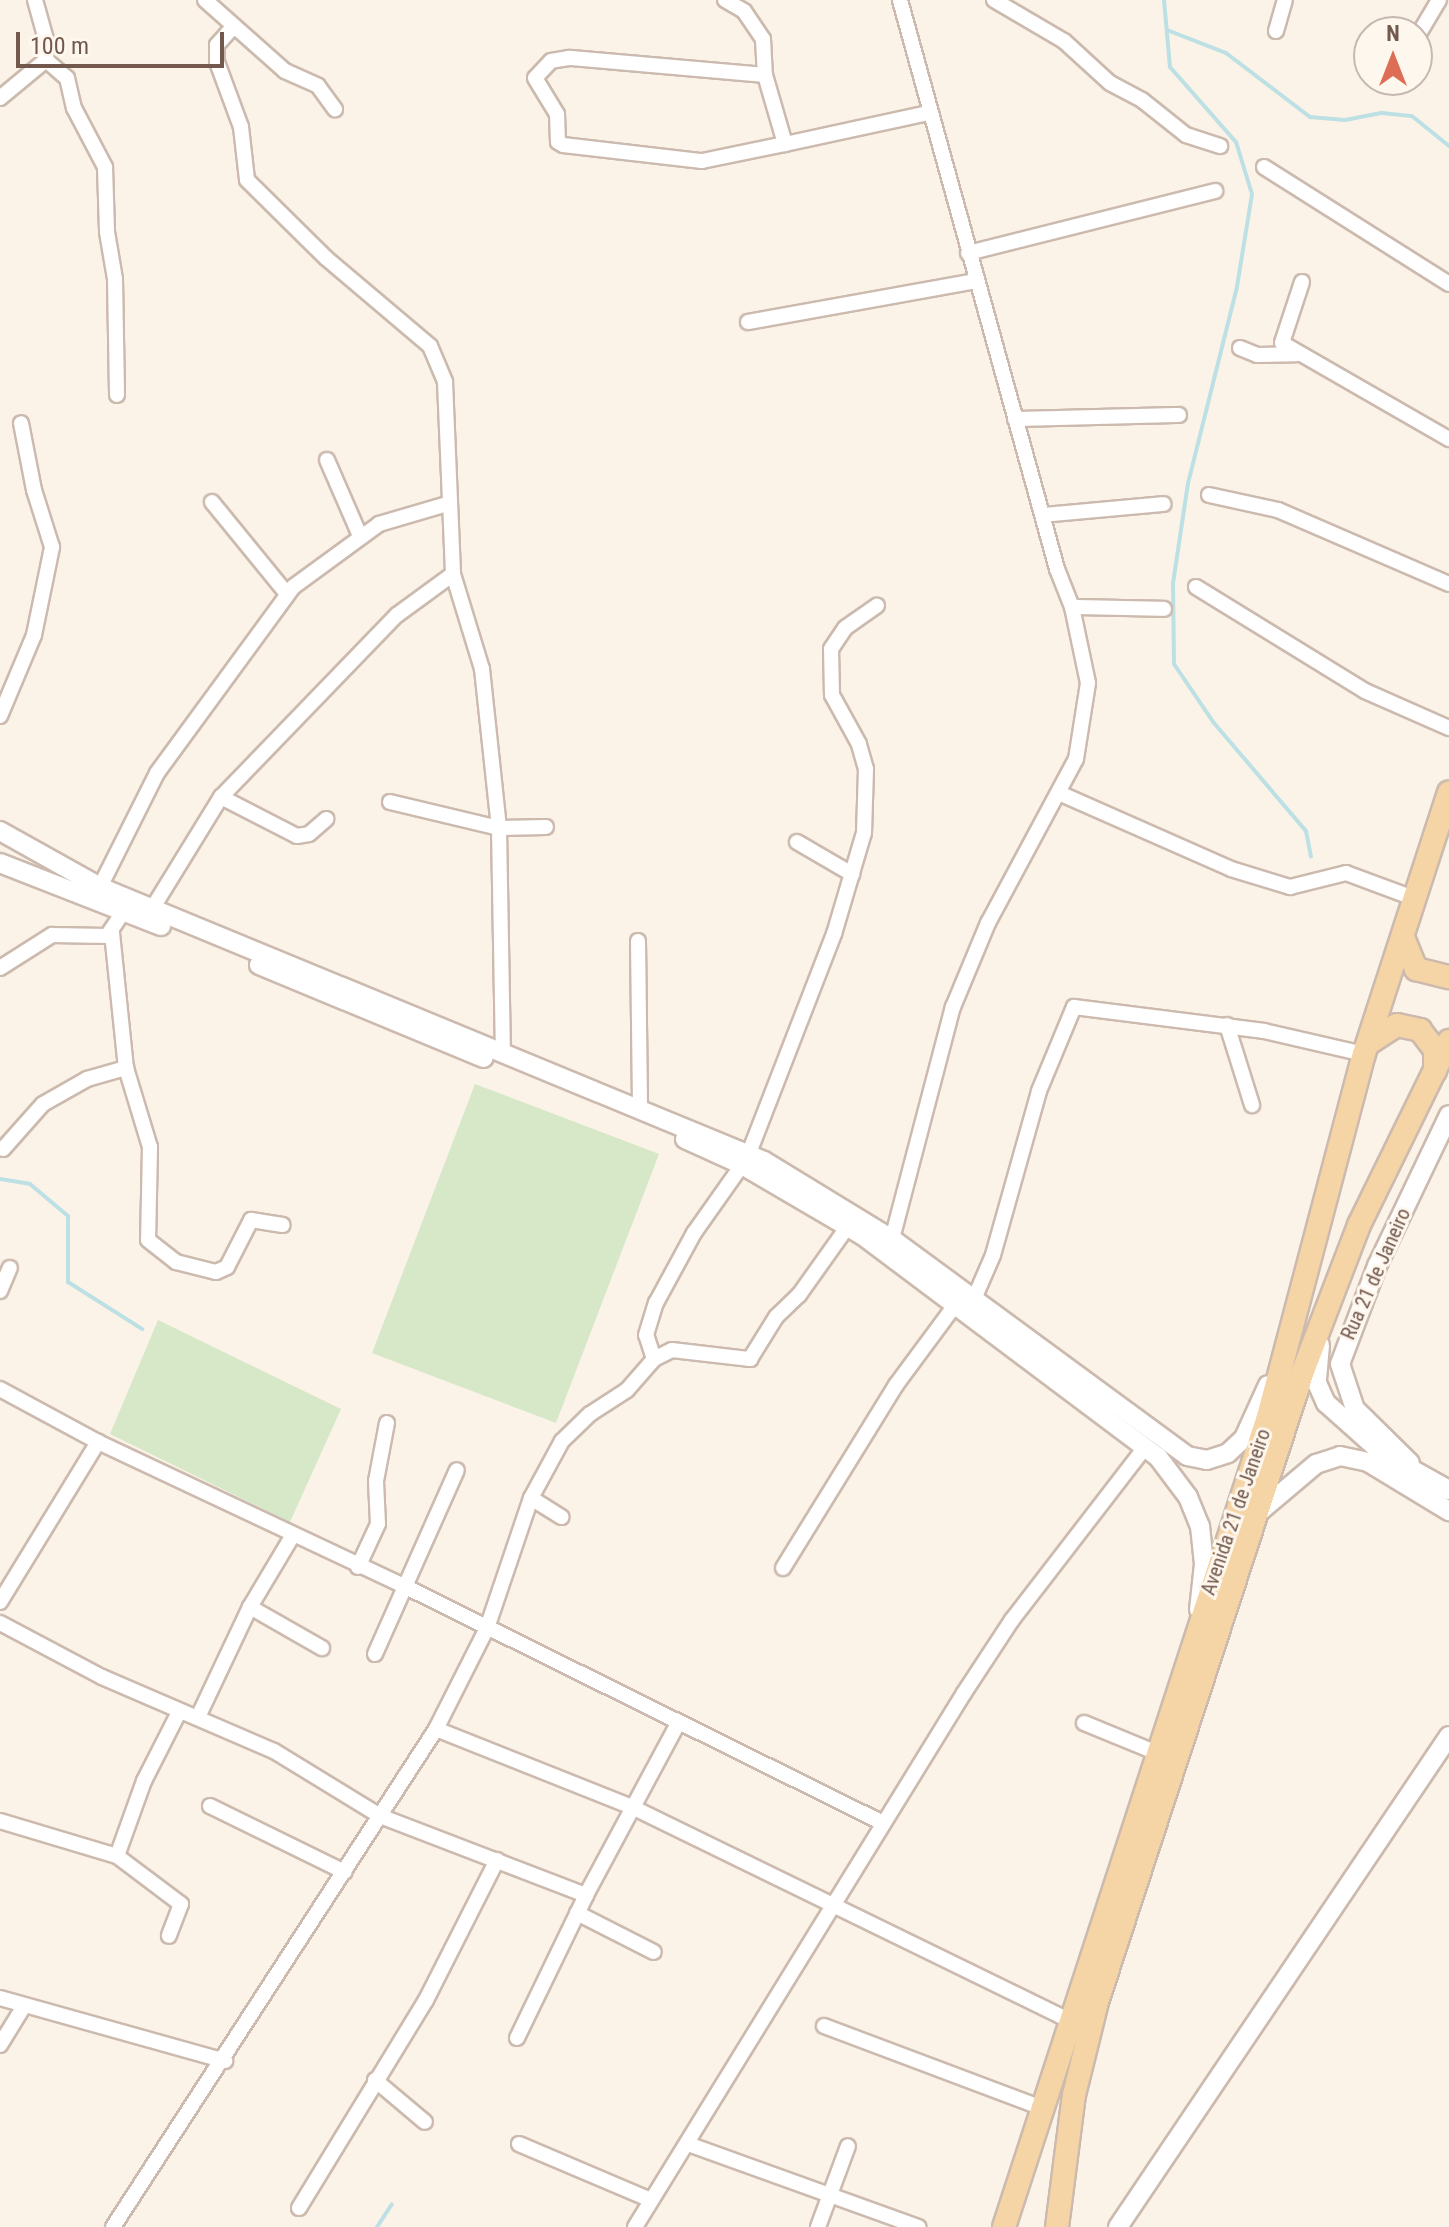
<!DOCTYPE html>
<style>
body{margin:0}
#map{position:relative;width:1449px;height:2227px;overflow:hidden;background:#fbf3e8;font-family:"Roboto Condensed",sans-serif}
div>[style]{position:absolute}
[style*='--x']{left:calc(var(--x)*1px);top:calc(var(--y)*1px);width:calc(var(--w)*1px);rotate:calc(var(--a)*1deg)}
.green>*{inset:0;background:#d6e8c7}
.stream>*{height:4px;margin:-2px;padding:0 2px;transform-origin:2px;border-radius:2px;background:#bde0e4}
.roads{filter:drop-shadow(2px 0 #ccbaae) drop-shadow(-2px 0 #ccbaae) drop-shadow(0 2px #ccbaae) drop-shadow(0 -2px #ccbaae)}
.street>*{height:14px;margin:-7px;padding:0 7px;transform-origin:7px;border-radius:7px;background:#fff}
.secondary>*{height:18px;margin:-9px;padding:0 9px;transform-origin:9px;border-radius:9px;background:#fff}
.primary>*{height:22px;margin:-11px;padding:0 11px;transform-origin:11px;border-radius:11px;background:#f5d4a5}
span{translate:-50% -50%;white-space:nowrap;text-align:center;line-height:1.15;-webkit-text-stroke:6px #fef7ee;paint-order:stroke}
.street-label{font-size:20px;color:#73594d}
.north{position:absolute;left:1353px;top:16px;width:80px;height:80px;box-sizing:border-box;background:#fef7ee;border:2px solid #c6b8ae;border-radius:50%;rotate:0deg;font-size:22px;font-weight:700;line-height:32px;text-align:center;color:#73594d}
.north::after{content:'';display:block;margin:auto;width:28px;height:36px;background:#dd6d55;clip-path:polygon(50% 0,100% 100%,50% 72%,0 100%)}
.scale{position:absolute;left:16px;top:32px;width:208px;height:36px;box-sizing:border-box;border:4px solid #73594d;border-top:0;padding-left:10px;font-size:24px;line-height:28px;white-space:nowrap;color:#73594d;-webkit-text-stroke:6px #fef7ee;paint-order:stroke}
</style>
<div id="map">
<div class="green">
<i style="clip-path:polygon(475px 1084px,659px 1154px,556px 1423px,372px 1353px)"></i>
<i style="clip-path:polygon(158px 1320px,341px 1409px,290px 1522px,110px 1434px)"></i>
</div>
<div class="stream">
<i style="--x:1164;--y:0;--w:67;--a:84.9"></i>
<i style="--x:1170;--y:67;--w:100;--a:48.7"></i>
<i style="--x:1236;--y:142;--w:54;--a:72.9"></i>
<i style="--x:1252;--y:194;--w:94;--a:99.2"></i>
<i style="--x:1237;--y:287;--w:202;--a:104"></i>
<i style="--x:1188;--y:483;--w:101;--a:98.5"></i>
<i style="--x:1173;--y:583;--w:81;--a:89.3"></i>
<i style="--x:1174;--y:664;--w:71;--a:55.9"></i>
<i style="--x:1214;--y:723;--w:142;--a:49.6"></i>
<i style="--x:1306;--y:831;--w:26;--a:79"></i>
<i style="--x:1167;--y:30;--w:63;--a:21.3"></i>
<i style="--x:1226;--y:53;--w:106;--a:37.3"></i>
<i style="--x:1310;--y:117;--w:35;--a:5"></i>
<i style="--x:1345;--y:120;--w:38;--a:-11"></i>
<i style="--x:1382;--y:113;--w:30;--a:6"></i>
<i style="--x:1412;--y:116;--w:48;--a:39"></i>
<i style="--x:0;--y:1179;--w:30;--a:9"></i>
<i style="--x:30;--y:1184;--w:50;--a:40.1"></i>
<i style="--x:68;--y:1216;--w:66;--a:90"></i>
<i style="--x:68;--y:1282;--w:88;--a:32.4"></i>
<i style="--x:377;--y:2227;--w:27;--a:-57"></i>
</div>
<div class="roads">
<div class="street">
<i style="--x:205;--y:0;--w:107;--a:41.6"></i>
<i style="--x:285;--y:71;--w:36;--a:24"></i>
<i style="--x:318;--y:86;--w:29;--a:54"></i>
<i style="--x:725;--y:0;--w:22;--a:30"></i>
<i style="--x:744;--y:11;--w:34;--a:56"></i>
<i style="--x:763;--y:39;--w:36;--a:87"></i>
<i style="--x:765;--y:75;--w:72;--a:73.8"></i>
<i style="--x:785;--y:144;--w:146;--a:-12.2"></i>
<i style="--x:994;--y:0;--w:81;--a:30.4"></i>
<i style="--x:1064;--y:41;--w:62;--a:42.4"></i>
<i style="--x:1110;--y:83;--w:36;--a:28"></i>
<i style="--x:1142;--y:100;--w:56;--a:38.5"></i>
<i style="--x:1186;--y:135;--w:36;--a:18"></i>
<i style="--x:233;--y:27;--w:24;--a:132"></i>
<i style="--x:217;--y:45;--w:17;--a:90"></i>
<i style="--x:217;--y:62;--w:69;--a:69.7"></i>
<i style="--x:241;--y:127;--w:53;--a:83.5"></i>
<i style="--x:247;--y:180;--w:111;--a:44.6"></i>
<i style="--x:326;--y:258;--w:136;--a:40.2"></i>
<i style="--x:430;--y:346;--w:39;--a:67"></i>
<i style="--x:445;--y:382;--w:192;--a:87.6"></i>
<i style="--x:453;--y:574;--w:99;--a:73"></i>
<i style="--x:482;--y:669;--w:160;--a:83.9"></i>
<i style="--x:499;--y:828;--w:225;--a:89"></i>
<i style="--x:1276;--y:31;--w:32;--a:-74"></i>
<i style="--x:1417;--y:37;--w:43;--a:-59.3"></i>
<i style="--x:46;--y:60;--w:28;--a:41"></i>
<i style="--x:67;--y:78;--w:31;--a:77"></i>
<i style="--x:74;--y:108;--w:67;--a:62.3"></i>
<i style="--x:105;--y:167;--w:65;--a:88.2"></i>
<i style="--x:107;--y:232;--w:48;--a:80.3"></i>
<i style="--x:115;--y:279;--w:116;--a:89"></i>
<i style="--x:765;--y:75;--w:197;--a:-175"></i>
<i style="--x:569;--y:58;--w:18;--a:171"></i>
<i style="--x:551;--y:61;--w:23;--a:133"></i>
<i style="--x:535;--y:78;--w:42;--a:58.6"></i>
<i style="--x:557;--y:114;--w:28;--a:88"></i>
<i style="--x:558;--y:142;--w:6;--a:31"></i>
<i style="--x:563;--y:145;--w:140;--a:6.6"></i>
<i style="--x:702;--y:161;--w:85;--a:-11.6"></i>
<i style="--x:0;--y:98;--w:60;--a:-39.6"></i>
<i style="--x:46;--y:60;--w:17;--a:-87"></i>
<i style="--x:47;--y:43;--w:45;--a:-105.6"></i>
<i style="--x:1264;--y:167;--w:219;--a:32.3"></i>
<i style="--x:968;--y:253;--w:255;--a:-14.1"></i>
<i style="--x:1302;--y:282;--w:64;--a:108.2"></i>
<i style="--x:1282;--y:343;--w:193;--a:29.9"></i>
<i style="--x:748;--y:322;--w:233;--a:-10.2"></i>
<i style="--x:1240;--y:348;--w:18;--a:22"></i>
<i style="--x:1257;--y:355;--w:39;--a:-1"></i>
<i style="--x:1015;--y:419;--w:164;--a:-1.4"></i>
<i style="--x:327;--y:460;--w:83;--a:66.5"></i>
<i style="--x:1209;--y:495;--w:71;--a:12.3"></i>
<i style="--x:1278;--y:510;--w:186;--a:23.4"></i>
<i style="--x:212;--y:502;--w:119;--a:50.8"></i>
<i style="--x:1043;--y:515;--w:121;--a:-5.2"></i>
<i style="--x:1196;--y:587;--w:198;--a:31.6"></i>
<i style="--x:1365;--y:691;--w:92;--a:23.8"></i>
<i style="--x:1072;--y:607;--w:92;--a:1.2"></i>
<i style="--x:0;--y:716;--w:88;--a:-67.2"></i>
<i style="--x:34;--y:635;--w:90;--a:-78.4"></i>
<i style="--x:52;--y:547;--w:60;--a:-107.5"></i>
<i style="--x:34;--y:490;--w:68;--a:-101"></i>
<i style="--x:1059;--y:793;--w:188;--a:23.8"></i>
<i style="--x:1231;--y:869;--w:62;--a:17"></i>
<i style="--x:1290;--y:887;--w:58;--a:-14"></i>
<i style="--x:1346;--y:873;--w:75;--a:20.4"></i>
<i style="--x:221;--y:797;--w:85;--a:27.2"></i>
<i style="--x:297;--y:836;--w:12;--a:-9"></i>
<i style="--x:309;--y:834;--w:23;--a:-41"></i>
<i style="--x:390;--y:802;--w:112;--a:13.4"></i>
<i style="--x:499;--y:828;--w:47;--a:-1.2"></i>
<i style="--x:797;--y:842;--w:64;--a:30.2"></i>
<i style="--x:100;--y:887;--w:127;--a:-63.4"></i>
<i style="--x:157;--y:773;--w:230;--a:-53.8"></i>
<i style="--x:293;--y:587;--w:107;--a:-36.2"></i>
<i style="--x:379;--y:524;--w:71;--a:-16.4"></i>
<i style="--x:152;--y:909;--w:132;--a:-58.4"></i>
<i style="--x:221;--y:797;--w:253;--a:-46"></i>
<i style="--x:397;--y:615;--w:69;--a:-36.2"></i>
<i style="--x:112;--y:933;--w:136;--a:84.1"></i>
<i style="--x:126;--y:1068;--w:83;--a:73.1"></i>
<i style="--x:150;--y:1147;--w:93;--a:91.2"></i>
<i style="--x:148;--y:1240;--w:36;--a:38"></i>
<i style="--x:176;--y:1262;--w:41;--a:14"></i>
<i style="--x:216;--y:1272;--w:12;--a:-24"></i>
<i style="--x:227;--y:1267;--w:53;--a:-62.9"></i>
<i style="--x:251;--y:1220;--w:32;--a:9"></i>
<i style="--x:638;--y:941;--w:165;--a:89.3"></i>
<i style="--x:0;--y:968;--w:62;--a:-32.4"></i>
<i style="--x:52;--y:935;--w:55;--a:1"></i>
<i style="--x:107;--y:936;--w:30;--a:-56"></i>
<i style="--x:1227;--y:1025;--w:84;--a:72.6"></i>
<i style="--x:3;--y:1149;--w:60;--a:-48.4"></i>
<i style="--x:43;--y:1104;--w:51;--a:-29.6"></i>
<i style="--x:87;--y:1079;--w:41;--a:-15.8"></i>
<i style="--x:749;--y:1153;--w:235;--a:-68.8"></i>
<i style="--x:834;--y:934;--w:105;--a:-73.5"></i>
<i style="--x:864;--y:833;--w:64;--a:-88.2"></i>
<i style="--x:866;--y:769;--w:26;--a:-106"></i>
<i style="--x:859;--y:744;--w:56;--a:-118.9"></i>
<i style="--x:832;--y:695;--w:46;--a:-91.2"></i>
<i style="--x:831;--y:649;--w:25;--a:-56"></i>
<i style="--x:845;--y:628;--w:39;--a:-35"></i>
<i style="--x:892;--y:1239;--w:240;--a:-75.3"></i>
<i style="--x:953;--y:1007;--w:91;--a:-67.4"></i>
<i style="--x:988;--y:923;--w:186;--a:-61.8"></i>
<i style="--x:1076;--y:759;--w:77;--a:-81"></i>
<i style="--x:1088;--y:683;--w:78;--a:-101.9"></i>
<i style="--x:1072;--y:607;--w:41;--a:-111.5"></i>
<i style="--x:1057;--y:569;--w:590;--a:-105.43"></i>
<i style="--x:0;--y:1291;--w:25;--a:-67"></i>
<i style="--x:974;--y:1299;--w:48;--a:-66.6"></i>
<i style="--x:993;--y:1255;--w:170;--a:-74.3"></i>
<i style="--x:1039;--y:1091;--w:91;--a:-67.4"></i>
<i style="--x:1074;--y:1007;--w:192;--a:7.2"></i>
<i style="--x:1264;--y:1031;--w:103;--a:13"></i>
<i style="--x:654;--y:1359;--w:25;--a:-108"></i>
<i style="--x:646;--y:1335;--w:34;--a:-73"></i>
<i style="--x:656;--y:1303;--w:80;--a:-61.5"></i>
<i style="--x:694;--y:1233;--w:83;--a:-54.8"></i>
<i style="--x:0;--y:1389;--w:111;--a:28.4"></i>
<i style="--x:98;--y:1442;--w:340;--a:25.2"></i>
<i style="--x:406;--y:1587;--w:530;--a:26.32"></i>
<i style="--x:531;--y:1498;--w:36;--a:32"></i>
<i style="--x:358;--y:1567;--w:47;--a:-65.1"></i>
<i style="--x:378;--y:1524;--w:43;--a:-92.7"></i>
<i style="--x:376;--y:1481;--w:59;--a:-79.3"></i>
<i style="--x:783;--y:1568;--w:215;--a:-58.3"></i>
<i style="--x:896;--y:1385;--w:101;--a:-53.5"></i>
<i style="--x:0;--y:1602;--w:188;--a:-58.5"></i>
<i style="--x:250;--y:1607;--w:83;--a:29.7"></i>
<i style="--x:0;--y:1623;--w:115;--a:27.9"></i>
<i style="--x:102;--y:1677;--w:187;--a:23.3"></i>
<i style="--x:274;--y:1751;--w:124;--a:31.5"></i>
<i style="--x:380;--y:1816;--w:221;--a:21"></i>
<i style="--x:375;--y:1654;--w:201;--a:-66"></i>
<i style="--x:198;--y:1717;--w:122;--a:-64.7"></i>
<i style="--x:250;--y:1607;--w:84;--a:-59.2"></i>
<i style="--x:1084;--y:1723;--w:79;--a:22.3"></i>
<i style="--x:436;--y:1729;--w:211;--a:21.7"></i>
<i style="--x:632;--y:1807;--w:488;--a:26"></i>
<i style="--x:210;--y:1806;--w:150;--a:26.1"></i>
<i style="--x:0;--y:1821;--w:122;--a:16.7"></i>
<i style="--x:117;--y:1856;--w:80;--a:-70.2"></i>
<i style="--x:144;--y:1781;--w:77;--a:-63.1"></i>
<i style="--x:117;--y:1856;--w:80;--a:36.9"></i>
<i style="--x:181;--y:1904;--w:34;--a:111"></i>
<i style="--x:577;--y:1913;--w:86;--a:26.9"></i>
<i style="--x:0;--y:1998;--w:234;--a:15.6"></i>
<i style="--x:824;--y:2026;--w:236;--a:20.6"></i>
<i style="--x:517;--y:2038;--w:159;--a:-64.2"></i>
<i style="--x:586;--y:1895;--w:193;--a:-61.8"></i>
<i style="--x:0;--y:2045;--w:46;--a:-58.4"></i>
<i style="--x:375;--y:2080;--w:65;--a:40"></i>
<i style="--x:519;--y:2144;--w:143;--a:23"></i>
<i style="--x:688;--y:2144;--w:245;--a:19.8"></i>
<i style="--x:299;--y:2208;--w:244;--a:-58.6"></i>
<i style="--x:426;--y:2000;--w:157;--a:-63.1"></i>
<i style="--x:113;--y:2227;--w:594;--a:-57.03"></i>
<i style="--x:436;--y:1729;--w:113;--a:-63.2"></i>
<i style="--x:487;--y:1628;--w:137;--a:-71.3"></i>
<i style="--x:531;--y:1498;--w:65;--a:-61.5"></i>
<i style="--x:562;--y:1441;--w:39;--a:-44"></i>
<i style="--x:590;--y:1414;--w:44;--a:-33"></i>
<i style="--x:627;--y:1390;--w:41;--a:-48.9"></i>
<i style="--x:654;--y:1359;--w:20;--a:-27"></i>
<i style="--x:672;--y:1350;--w:79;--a:6.6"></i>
<i style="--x:750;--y:1359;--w:49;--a:-58.2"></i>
<i style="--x:776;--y:1317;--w:32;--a:-44"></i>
<i style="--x:799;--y:1295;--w:85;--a:-54.6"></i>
<i style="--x:635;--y:2227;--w:627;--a:-58.36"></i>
<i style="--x:964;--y:1693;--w:87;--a:-56.7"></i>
<i style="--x:1012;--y:1620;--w:218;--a:-52.4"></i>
<i style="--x:818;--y:2227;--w:86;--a:-69.7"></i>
</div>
<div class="secondary">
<i style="--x:0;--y:831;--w:115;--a:29.2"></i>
<i style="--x:100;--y:887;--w:718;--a:22.42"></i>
<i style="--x:764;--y:1161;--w:150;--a:31.4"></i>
<i style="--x:892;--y:1239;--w:366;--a:36.3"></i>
<i style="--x:1187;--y:1456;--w:20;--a:11"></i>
<i style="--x:1207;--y:1460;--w:22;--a:-18"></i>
<i style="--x:1228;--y:1453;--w:22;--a:-43"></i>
<i style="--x:1244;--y:1438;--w:58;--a:-65.6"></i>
<i style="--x:0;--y:863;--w:173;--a:21.4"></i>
<i style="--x:259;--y:965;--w:243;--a:22.5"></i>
<i style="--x:685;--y:1139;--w:63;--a:24.5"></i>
<i style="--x:742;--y:1165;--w:139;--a:30.3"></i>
<i style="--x:862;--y:1235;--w:370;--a:36.9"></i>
<i style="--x:1158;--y:1457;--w:50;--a:53.1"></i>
<i style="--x:1188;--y:1497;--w:31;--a:68"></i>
<i style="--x:1200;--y:1526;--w:38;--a:84"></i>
<i style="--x:1204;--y:1564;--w:46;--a:96.2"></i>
<i style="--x:1320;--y:1345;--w:38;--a:95"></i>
<i style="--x:1317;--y:1383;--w:22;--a:66"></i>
<i style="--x:1326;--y:1403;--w:74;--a:41.7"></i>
<i style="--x:1381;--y:1452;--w:78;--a:29.2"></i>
<i style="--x:1410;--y:1463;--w:77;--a:-135.5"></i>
<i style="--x:1355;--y:1409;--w:47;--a:-108.4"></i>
<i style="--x:1340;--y:1364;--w:105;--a:-69.3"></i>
<i style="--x:1377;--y:1266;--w:167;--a:-64.5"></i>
<i style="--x:1259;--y:1512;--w:75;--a:-40.1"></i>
<i style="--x:1316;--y:1464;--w:25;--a:-18"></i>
<i style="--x:1340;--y:1456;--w:29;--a:12"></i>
<i style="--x:1368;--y:1462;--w:95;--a:31.2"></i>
<i style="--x:1118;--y:2227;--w:592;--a:-56.01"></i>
</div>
<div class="primary">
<i style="--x:1403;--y:937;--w:35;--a:68"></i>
<i style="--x:1416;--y:969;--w:34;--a:14"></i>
<i style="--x:1369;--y:1043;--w:33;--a:-33"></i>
<i style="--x:1397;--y:1025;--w:24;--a:12"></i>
<i style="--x:1420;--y:1030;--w:25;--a:53"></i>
<i style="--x:1435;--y:1050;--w:21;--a:90"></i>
<i style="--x:1004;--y:2227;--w:852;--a:-71.95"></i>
<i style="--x:1268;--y:1417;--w:375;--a:-75.2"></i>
<i style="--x:1364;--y:1054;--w:275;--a:-72"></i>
<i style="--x:1057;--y:2227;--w:133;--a:-82.7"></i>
<i style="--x:1074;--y:2095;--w:96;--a:-76.1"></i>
<i style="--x:1097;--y:2002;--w:664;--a:-71.92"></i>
<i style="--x:1303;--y:1371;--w:156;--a:-69"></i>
<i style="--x:1359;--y:1225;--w:205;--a:-63.9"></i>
</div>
</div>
<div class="street-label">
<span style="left:1376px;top:1274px;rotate:-66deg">Rua 21 de Janeiro</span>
<span style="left:1236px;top:1512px;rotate:-71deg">Avenida 21 de Janeiro</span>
</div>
<div class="north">N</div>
<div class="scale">100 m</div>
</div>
